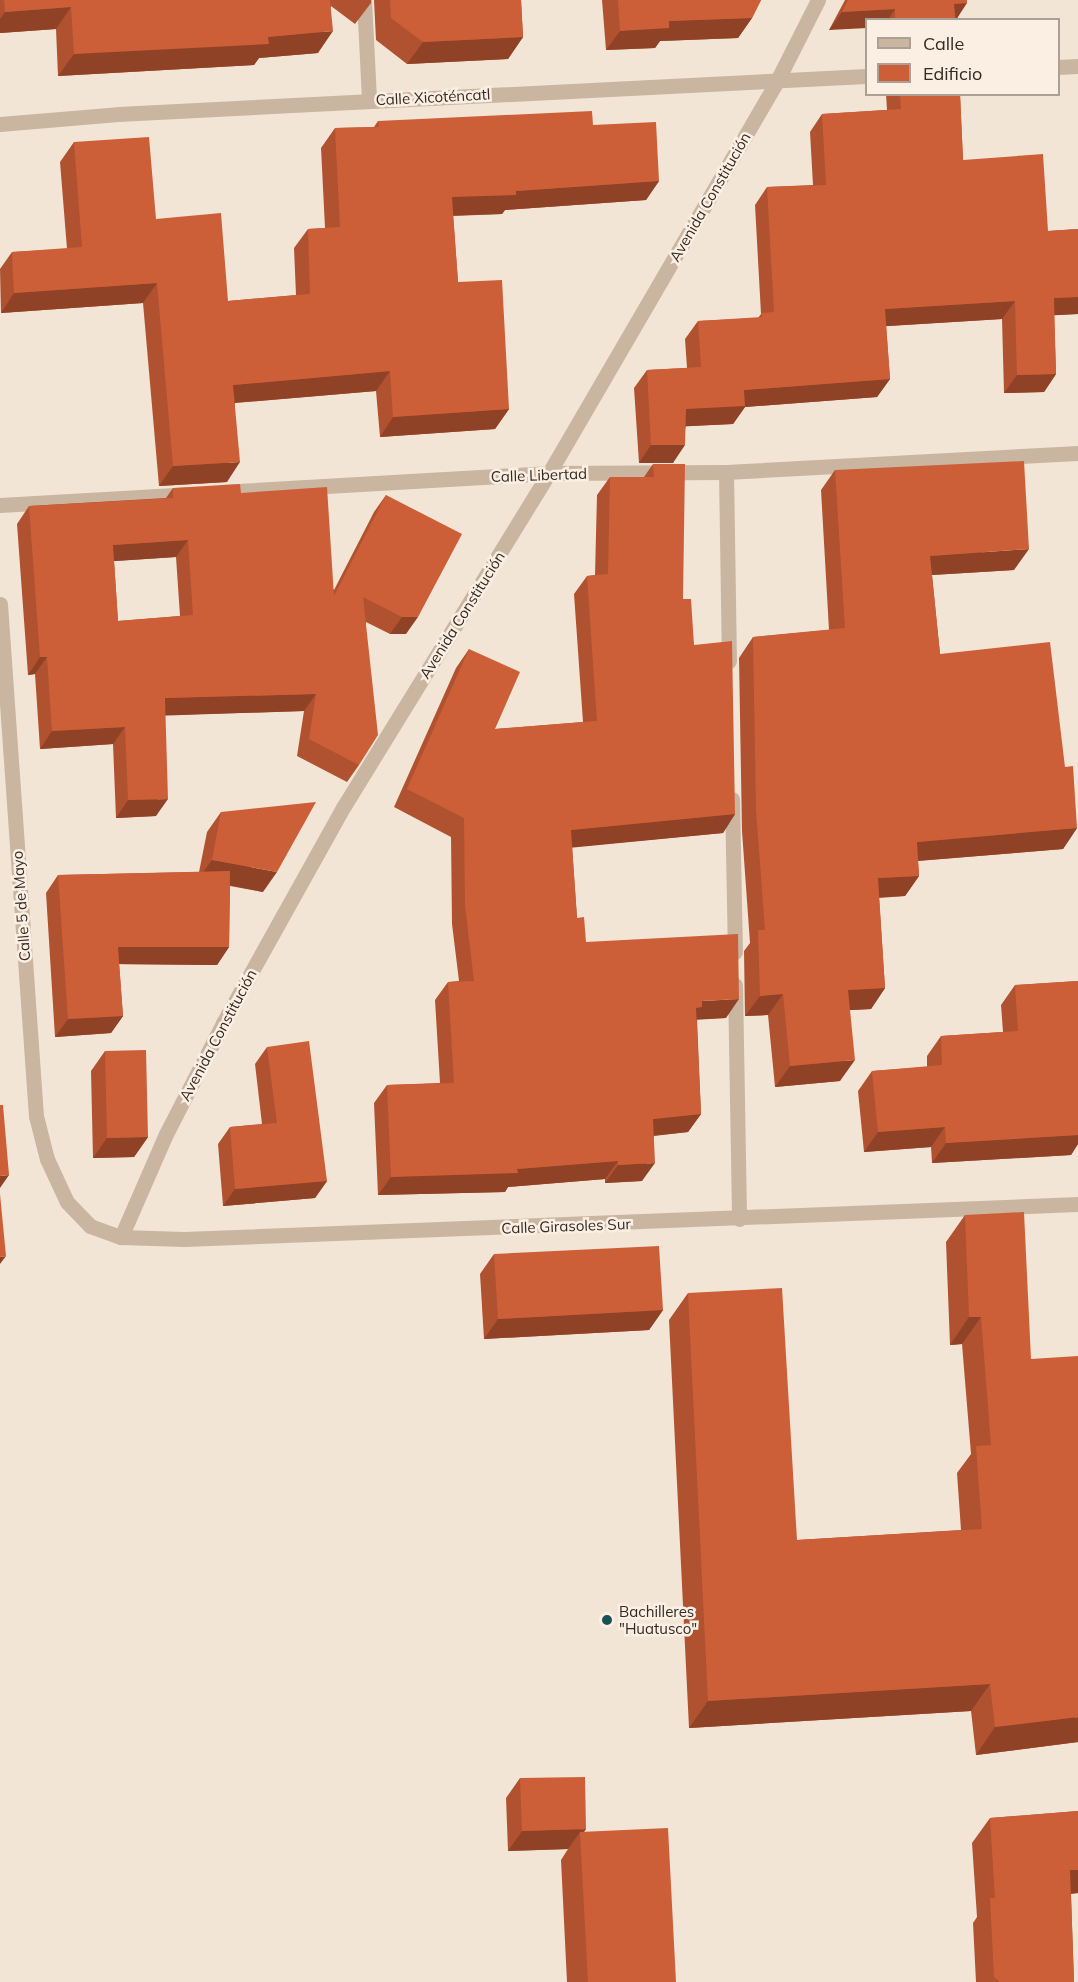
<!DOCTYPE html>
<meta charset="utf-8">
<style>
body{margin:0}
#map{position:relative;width:1078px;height:1982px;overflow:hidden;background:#f2e5d6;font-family:Mulish,sans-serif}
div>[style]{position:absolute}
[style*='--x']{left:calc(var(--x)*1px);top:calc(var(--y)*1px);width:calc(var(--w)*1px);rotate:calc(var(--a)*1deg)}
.minor>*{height:15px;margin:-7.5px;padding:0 7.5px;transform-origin:7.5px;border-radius:7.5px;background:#cab5a1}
.wall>*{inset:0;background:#b05230}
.shaded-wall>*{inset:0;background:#904227}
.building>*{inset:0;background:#cd5f38}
.dots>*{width:16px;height:16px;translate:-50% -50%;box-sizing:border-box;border:3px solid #faefe2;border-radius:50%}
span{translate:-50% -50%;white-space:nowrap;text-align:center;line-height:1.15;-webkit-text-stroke:5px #faefe2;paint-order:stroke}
.street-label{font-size:15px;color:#342a24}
.poi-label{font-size:15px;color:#342a24}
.left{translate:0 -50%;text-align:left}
.legend{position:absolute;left:865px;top:18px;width:195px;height:78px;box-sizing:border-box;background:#faefe2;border:2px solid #aba096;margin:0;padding:8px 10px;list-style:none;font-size:18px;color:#342a24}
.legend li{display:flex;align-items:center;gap:12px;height:30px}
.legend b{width:30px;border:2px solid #aba096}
</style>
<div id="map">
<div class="minor">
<i style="--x:364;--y:0;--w:100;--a:87.1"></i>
<i style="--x:1058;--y:67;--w:20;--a:-3"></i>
<i style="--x:0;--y:124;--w:118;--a:-4.8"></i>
<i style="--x:118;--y:114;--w:749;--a:-2.91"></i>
<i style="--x:726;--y:472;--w:189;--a:89.1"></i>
<i style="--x:221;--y:492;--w:329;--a:-3.3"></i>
<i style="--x:549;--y:473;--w:177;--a:-0.3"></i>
<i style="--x:726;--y:472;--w:353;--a:-3.1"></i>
<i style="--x:0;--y:505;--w:188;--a:-3.3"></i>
<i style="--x:0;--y:604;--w:513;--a:85.98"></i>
<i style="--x:36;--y:1116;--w:44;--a:75.7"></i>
<i style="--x:47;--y:1159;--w:47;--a:65.1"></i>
<i style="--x:67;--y:1202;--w:33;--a:46"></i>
<i style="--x:90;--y:1226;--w:33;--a:20"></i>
<i style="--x:121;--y:1237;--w:63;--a:1.8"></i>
<i style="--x:184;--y:1239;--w:895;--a:-2.24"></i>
<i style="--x:732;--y:799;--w:153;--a:88.9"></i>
<i style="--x:735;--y:985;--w:234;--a:89"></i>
<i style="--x:121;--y:1237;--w:112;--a:-66.4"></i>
<i style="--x:166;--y:1134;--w:125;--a:-62.8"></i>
<i style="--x:223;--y:1023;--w:248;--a:-60.9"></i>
<i style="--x:344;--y:806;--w:391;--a:-58.4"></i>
<i style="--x:549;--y:473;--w:453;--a:-59.8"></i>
<i style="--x:777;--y:81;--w:91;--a:-63.2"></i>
</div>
<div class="wall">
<i style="clip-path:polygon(0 0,371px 0,371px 3px,355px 24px,331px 6px,318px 53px,259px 58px,254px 65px,58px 76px,56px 29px,0 33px)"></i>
<i style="clip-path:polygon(374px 0,521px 0,523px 37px,508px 59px,407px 64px,376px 40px)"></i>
<i style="clip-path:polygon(602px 0,761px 0,752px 18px,738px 38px,660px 41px,655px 48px,606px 50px)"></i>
<i style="clip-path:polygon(845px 0,967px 0,956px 20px,867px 20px,829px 30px)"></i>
<i style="clip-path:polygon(886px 94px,960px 94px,963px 160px,1048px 231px,1078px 229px,1078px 314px,1054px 315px,1056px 374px,1044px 392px,1004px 393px,1002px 319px,886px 326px,890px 379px,877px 397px,745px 407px,733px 424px,686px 426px,673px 463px,639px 463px,634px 388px,647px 370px,687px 368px,685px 339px,698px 321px,758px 318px,761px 314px,755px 205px,767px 187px,813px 185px,810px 132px,822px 114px,887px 110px)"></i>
<i style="clip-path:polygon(378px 121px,593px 125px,659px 181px,646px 200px,505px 210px,502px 214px,453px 216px,458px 282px,509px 409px,495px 429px,380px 437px,376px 391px,235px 403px,227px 482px,159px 486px,143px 303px,1px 313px,0 269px,12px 252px,67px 249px,60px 162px,74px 142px,156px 219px,228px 301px,296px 295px,294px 248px,308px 229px,325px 228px,321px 148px,335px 128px,374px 127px)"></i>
<i style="clip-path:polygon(653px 464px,683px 599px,735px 814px,723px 833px,572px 847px,577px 918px,586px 942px,726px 1018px,697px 1019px,701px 1114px,688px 1132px,654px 1136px,642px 1181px,605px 1183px,605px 1179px,508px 1187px,505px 1192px,378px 1195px,374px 1103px,387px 1085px,440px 1083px,435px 1000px,448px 982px,459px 981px,452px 924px,451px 837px,394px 807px,456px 668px,469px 649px,495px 729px,583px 722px,574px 594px,587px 576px,595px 575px,597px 495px,610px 477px,644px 477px)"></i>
<i style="clip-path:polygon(835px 470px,1014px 570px,932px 575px,940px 654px,1065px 767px,1077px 828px,1063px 849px,918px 861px,919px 876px,905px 896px,879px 898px,885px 988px,871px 1009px,850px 1010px,840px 1081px,775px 1087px,768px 1015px,745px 1016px,744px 951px,750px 943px,742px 831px,739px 658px,753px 637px,829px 630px,821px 490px)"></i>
<i style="clip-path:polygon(evenodd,173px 488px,241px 493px,334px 590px,374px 512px,386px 495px,406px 634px,390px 634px,366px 622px,359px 765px,347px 782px,297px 756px,304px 711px,165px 715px,156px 816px,116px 818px,113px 744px,40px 749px,35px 674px,28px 675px,17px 524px,29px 506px,166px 498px,173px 488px,176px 557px,180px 616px,118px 621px,114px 561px,176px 557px)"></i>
<i style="clip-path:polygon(221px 812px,263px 892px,230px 886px,229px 947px,217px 965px,119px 964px,123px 1016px,111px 1033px,55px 1037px,46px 893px,58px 875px,199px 872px,207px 832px)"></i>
<i style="clip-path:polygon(1078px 981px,1078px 1144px,1071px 1155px,932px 1163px,931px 1147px,864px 1152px,858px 1091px,872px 1071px,927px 1067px,927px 1056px,941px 1036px,1003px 1032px,1001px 1005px,1015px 985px)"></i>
<i style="clip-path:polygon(267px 1047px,327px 1181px,315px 1198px,223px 1206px,218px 1144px,230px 1127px,262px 1124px,255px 1064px)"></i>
<i style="clip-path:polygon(105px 1051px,148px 1137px,134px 1157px,93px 1158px,91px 1071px)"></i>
<i style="clip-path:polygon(965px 1215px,1031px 1359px,1078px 1742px,976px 1755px,971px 1711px,689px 1728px,669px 1320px,688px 1293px,797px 1540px,961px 1530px,957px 1473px,971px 1454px,962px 1344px,950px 1345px,946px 1242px)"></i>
<i style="clip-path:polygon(494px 1254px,663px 1310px,649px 1330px,484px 1339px,480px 1274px)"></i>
<i style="clip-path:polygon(520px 1778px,584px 1832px,676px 1982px,567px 1982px,561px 1860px,568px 1849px,508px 1851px,506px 1798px)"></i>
<i style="clip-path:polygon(1078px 1811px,1078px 1893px,1071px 1894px,1074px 1982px,976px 1982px,973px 1923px,977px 1917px,972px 1843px,990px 1818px)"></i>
</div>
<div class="shaded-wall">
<i style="clip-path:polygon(967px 3px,956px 20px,954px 4px)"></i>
<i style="clip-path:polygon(71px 7px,56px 29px,0 33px,0 19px,5px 12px)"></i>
<i style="clip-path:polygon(895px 9px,888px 20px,867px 20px,867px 28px,829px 30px,842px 12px)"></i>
<i style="clip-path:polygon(752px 18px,738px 38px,660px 41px,655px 48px,606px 50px,620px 31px,669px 21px)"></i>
<i style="clip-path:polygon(333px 31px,318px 53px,259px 58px,254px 65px,58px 76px,74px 54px)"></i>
<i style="clip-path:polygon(523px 37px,508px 59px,407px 64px,423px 42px)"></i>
<i style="clip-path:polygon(659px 181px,646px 200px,505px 210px,502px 214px,438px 216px,452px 197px,516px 191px)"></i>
<i style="clip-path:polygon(157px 283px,143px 303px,1px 313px,14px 293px)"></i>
<i style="clip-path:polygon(1078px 297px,1078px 314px,1041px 316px,1054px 298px)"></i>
<i style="clip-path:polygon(1015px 301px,1002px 319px,873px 327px,885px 309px)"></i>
<i style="clip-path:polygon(390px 371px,376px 391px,220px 404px,233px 385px)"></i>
<i style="clip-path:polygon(1056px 374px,1044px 392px,1004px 393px,1017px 375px)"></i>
<i style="clip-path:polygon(890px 379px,877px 397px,745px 407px,733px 424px,673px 427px,686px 409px,744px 390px)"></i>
<i style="clip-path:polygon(509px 409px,495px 429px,380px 437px,393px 417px)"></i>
<i style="clip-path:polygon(651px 445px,685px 445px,673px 463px,639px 463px)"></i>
<i style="clip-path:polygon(240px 462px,227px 482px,159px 486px,173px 466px)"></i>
<i style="clip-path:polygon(188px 540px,176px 557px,101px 562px,113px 545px)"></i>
<i style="clip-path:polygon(1029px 549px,1014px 570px,915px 576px,930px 556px)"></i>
<i style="clip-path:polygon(402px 617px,418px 617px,406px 634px,390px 634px)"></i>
<i style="clip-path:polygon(40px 657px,47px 657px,35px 674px,28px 675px)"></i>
<i style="clip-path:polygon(316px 694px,304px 711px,153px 716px,165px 698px)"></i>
<i style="clip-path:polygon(125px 727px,113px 744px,40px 749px,52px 731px)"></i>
<i style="clip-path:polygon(168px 799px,156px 816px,116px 818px,128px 800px)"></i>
<i style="clip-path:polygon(735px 814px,723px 833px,558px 849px,571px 830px)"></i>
<i style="clip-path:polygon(1077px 828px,1063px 849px,903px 862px,917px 842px)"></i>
<i style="clip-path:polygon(212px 860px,277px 872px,263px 892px,198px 879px)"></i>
<i style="clip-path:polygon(919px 876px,905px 896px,864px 898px,878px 878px)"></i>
<i style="clip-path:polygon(118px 947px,229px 947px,217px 965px,106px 964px)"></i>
<i style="clip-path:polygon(885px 988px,871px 1009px,834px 1011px,848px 990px)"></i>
<i style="clip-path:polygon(783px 994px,768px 1015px,745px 1016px,760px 996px)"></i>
<i style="clip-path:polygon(739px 999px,726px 1018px,693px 1020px,696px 1008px,702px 1001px)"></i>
<i style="clip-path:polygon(123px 1016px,111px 1033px,55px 1037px,68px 1019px)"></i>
<i style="clip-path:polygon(855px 1060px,840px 1081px,775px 1087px,790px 1066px)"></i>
<i style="clip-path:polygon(701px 1114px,688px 1132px,640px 1137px,653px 1119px)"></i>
<i style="clip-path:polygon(945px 1127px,931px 1147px,864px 1152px,878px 1132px)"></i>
<i style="clip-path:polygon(1078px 1135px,1078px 1144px,1071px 1155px,932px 1163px,946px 1143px)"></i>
<i style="clip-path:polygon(148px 1137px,134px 1157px,93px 1158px,107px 1138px)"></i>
<i style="clip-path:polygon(618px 1161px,605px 1179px,508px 1187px,505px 1192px,378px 1195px,391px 1177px,517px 1169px)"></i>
<i style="clip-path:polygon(655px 1163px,642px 1181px,605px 1183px,618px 1165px)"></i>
<i style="clip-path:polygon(9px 1175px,0 1188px,0 1176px)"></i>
<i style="clip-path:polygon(327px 1181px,315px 1198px,223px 1206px,235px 1189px)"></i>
<i style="clip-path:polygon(6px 1256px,0 1264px,0 1257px)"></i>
<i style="clip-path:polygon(663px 1310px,649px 1330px,484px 1339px,498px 1319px)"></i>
<i style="clip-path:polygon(969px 1317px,981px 1317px,962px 1344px,950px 1345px)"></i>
<i style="clip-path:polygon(990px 1684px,971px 1711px,689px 1728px,708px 1701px)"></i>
<i style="clip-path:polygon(1078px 1717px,1078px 1742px,976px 1755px,995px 1727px)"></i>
<i style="clip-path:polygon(586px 1829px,581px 1837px,580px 1832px,568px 1849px,508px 1851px,522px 1831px)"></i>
<i style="clip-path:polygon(1070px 1870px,1078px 1870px,1078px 1893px,1053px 1895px)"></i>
</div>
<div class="building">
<i style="clip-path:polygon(4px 0,330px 0,333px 31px,268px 37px,269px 44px,74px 54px,71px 7px,5px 12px)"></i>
<i style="clip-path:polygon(390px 0,521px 0,523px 37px,423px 42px,391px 18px)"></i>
<i style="clip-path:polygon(618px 0,761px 0,752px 18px,669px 21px,669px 28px,620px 31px)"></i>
<i style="clip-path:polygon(848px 0,967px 0,967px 3px,954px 4px,955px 20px,895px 20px,895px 9px,842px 12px)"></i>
<i style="clip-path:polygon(900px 94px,960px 94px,963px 160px,1043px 154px,1048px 231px,1078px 229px,1078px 297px,1054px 298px,1056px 374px,1017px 375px,1015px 301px,885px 309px,890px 379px,744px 390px,745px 406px,686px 409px,685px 445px,651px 445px,647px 370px,701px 367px,698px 321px,762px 317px,761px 313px,774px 312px,767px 187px,826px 185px,822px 114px,901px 109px)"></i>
<i style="clip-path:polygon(592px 111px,593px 125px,656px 122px,659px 181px,516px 191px,516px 195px,452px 197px,458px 282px,502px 280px,509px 409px,393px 417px,390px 371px,233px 385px,240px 462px,173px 466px,157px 283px,14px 293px,12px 252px,82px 247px,74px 142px,149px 137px,156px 219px,221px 213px,228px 301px,310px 294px,308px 229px,340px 227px,335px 128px,379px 127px,378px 121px)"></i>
<i style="clip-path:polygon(1024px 461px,1029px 549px,930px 556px,940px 654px,1050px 642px,1065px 767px,1073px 766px,1077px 828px,917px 842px,919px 876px,878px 878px,885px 988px,848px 990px,855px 1060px,790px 1066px,783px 994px,760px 996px,758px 930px,765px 930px,756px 810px,753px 637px,845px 628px,835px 470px)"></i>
<i style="clip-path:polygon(653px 464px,685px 464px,683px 599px,691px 599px,694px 645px,732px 641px,735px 814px,571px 830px,577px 918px,584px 917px,586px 942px,738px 934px,739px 999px,702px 1001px,702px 1007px,696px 1008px,701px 1114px,653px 1119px,655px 1163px,618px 1165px,618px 1161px,517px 1169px,518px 1173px,391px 1177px,387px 1085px,454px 1083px,448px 982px,474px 981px,465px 905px,464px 818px,407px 789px,469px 649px,520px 672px,495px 729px,597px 721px,587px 576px,608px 574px,610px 477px,654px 477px)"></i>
<i style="clip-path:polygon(evenodd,240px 484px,241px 493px,327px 487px,334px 596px,386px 495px,462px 534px,418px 617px,402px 617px,363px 597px,378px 735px,359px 765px,309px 739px,316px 694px,165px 698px,168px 799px,128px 800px,125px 727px,52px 731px,47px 657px,40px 657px,29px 506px,173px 498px,173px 488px,240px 484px,188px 540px,193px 615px,118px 621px,113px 545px,188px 540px)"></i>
<i style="clip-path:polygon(316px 802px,277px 872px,212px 860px,221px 812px)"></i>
<i style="clip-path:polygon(230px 871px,229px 947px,118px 947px,123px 1016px,68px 1019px,58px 875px)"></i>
<i style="clip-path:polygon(1078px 981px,1078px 1135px,946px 1143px,945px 1127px,878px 1132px,872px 1071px,942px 1065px,941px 1036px,1018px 1031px,1015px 985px)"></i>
<i style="clip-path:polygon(309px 1041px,327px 1181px,235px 1189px,230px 1127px,277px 1123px,267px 1047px)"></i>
<i style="clip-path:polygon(146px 1050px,148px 1137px,107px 1138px,105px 1051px)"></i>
<i style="clip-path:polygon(0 1105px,3px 1105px,9px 1175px,0 1176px)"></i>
<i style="clip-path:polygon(0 1194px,6px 1256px,0 1257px)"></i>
<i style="clip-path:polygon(1024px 1212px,1031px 1359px,1078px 1356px,1078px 1717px,995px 1727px,990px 1684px,708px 1701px,688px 1293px,782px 1288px,797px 1540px,982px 1529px,976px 1446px,991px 1445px,981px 1317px,969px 1317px,965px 1215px)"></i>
<i style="clip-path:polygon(659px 1246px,663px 1310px,498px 1319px,494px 1254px)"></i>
<i style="clip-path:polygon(585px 1777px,586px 1829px,522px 1831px,520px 1778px)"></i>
<i style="clip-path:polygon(1078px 1811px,1078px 1870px,1070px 1870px,1074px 1982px,1000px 1982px,994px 1977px,990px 1898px,995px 1898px,990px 1818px)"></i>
<i style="clip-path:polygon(668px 1828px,676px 1982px,588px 1982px,580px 1832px)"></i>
</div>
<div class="dots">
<i style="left:607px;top:1620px;background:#185258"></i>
</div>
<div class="street-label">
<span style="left:433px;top:97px;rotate:-3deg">Calle Xicoténcatl</span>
<span style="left:710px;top:197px;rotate:-60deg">Avenida Constitución</span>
<span style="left:539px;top:475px;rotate:-2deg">Calle Libertad</span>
<span style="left:462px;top:615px;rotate:-58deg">Avenida Constitución</span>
<span style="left:21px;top:906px;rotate:-94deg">Calle 5 de Mayo</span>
<span style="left:218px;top:1035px;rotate:-62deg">Avenida Constitución</span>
<span style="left:566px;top:1226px;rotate:-2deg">Calle Girasoles Sur</span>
</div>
<div class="poi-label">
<span class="left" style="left:619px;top:1620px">Bachilleres<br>"Huatusco"</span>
</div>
<ul class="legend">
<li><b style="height:8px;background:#cab5a1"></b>Calle</li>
<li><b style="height:16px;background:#cd5f38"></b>Edificio</li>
</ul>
</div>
